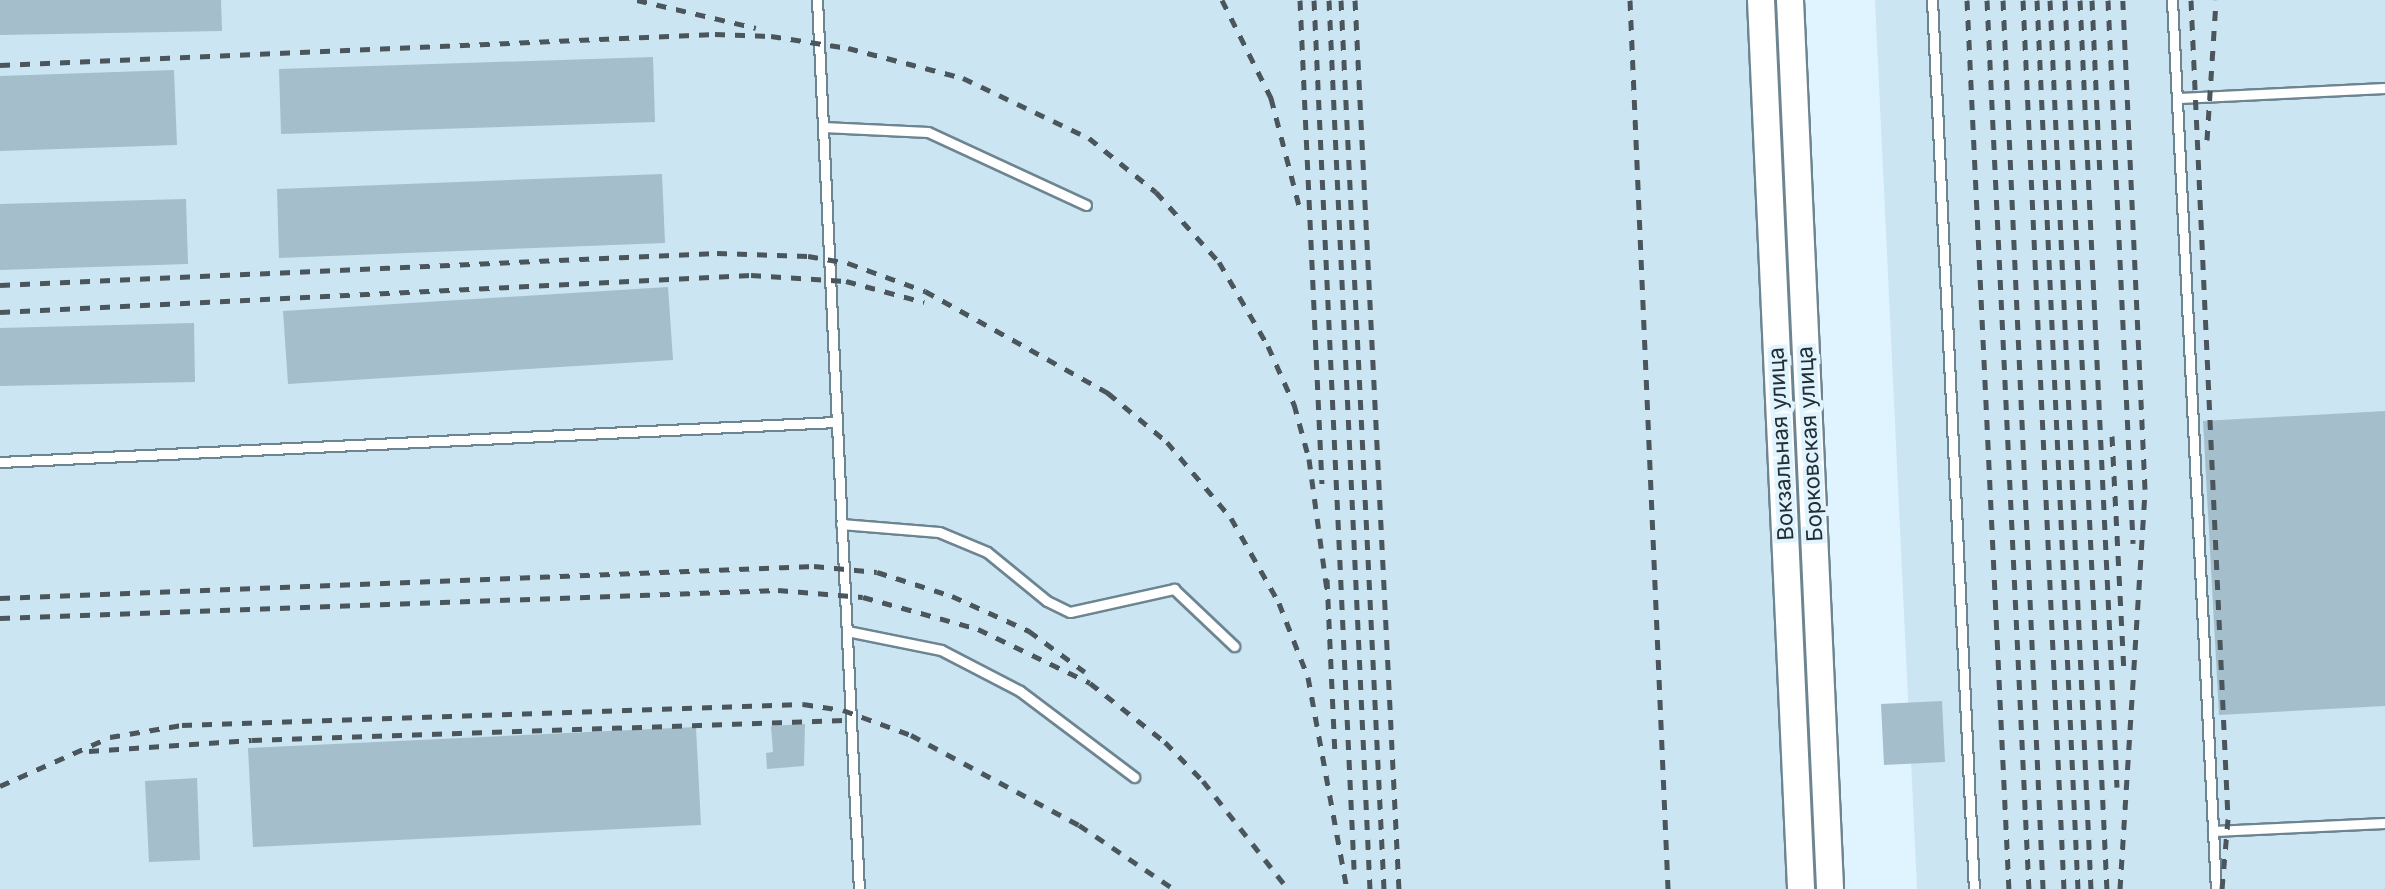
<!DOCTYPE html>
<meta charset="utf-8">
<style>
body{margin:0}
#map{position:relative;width:2385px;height:889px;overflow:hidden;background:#e0f4ff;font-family:Inter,sans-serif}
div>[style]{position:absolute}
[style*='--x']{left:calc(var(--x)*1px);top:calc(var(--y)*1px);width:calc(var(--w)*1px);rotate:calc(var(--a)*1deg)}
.built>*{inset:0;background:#cbe5f3}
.building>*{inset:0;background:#a5becb}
.roads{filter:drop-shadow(2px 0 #6d8591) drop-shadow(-2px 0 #6d8591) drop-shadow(0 2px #6d8591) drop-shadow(0 -2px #6d8591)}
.service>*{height:9px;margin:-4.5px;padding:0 4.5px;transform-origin:4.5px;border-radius:4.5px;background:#fff}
.secondary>*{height:26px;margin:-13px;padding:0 13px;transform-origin:13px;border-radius:13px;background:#fff}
.rail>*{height:5px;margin-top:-2.5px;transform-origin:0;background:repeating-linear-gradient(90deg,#4a565c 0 10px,transparent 0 20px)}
span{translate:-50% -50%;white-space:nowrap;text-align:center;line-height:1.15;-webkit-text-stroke:8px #e0f4ff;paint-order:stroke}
.street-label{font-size:22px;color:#242e33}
</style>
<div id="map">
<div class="built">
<i style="clip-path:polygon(0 0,1755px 0,1794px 889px,0 889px)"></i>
<i style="clip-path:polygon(1875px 0,2385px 0,2385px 889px,1917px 889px)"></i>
</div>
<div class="building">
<i style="clip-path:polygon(0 0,221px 0,222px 31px,0 35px)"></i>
<i style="clip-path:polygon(653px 57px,655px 122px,281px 134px,279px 69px)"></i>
<i style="clip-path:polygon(174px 70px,177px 145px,0 151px,0 76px)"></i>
<i style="clip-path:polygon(662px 174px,665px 243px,279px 258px,277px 189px)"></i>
<i style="clip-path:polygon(186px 199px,188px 264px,0 270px,0 204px)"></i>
<i style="clip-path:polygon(668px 287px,673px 360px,288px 384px,283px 311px)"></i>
<i style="clip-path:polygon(194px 323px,195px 382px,0 386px,0 328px)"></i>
<i style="clip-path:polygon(2385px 411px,2385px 706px,2219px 715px,2203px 421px)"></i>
<i style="clip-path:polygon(1942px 701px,1945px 762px,1884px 765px,1881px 704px)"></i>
<i style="clip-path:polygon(805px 724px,804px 766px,767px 769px,766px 753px,773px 752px,771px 726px)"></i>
<i style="clip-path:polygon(696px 727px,701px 825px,253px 847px,248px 748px)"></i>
<i style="clip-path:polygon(197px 778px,200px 860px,149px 862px,145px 781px)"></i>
</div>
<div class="roads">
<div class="service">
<i style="--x:817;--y:0;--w:890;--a:87.3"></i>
<i style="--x:1932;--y:0;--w:890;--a:87.3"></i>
<i style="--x:2172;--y:0;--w:890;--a:87.17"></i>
<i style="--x:2179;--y:98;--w:206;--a:-2.8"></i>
<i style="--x:823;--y:127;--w:105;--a:2.7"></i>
<i style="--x:928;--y:132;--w:174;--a:24.8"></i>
<i style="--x:0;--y:462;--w:838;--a:-2.74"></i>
<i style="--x:841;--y:524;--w:98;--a:4.7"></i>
<i style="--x:939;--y:532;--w:52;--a:22.6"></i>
<i style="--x:987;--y:552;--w:77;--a:39.2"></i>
<i style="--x:1047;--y:601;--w:25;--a:26"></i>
<i style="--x:1070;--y:612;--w:107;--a:-12.5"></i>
<i style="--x:1174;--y:589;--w:83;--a:43.5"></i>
<i style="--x:847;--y:631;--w:96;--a:11.4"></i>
<i style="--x:941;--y:650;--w:89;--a:27.4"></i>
<i style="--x:1020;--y:691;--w:143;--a:37"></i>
<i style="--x:2213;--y:831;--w:172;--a:-2.7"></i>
</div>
<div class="secondary">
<i style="--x:1761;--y:0;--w:890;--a:87.42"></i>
<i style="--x:1790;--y:0;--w:890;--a:87.42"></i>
</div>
</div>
<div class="rail">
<i style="--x:637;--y:0;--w:122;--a:13.2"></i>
<i style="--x:1222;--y:0;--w:110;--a:63.4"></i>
<i style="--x:1271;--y:98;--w:115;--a:75.4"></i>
<i style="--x:1300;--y:0;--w:484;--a:87.4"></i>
<i style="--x:1314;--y:0;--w:870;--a:87.36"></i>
<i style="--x:1329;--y:0;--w:890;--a:87.36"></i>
<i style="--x:1341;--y:0;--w:890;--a:87.23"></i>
<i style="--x:1355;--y:0;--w:890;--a:87.17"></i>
<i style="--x:1630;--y:0;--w:890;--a:87.55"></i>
<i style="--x:1967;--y:0;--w:890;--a:87.3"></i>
<i style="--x:1987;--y:0;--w:890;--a:87.3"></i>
<i style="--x:2003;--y:0;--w:890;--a:87.42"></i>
<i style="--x:2023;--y:0;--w:890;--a:87.36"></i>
<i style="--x:2037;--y:0;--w:890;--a:87.36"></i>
<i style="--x:2050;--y:0;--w:890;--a:87.36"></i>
<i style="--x:2065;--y:0;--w:890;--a:87.3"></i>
<i style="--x:2080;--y:0;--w:788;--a:87.31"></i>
<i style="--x:2092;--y:0;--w:176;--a:87.4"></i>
<i style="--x:2108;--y:0;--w:544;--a:87.36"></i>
<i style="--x:2191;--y:0;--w:820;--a:87.41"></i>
<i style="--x:2228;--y:819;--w:70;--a:94.9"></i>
<i style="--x:0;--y:65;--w:716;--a:-2.48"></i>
<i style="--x:715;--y:34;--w:56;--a:2"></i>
<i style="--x:771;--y:36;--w:78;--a:8.9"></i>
<i style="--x:848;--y:48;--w:119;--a:14.6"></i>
<i style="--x:963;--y:78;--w:140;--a:25.5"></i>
<i style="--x:1089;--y:138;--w:86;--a:38.9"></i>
<i style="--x:1156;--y:192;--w:94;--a:48"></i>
<i style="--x:1219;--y:262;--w:97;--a:59.7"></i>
<i style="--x:1268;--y:346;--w:64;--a:65.9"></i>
<i style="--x:1294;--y:404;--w:57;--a:74.7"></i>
<i style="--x:1309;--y:459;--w:133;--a:82.2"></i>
<i style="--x:2207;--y:140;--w:140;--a:-86.3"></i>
<i style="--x:0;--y:285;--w:718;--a:-2.56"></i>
<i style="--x:717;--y:253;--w:91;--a:1.9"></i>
<i style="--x:808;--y:256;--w:41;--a:9.9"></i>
<i style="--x:848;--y:263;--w:82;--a:20"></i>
<i style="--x:925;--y:291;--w:210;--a:29.1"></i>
<i style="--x:1108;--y:393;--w:77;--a:39.7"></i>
<i style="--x:1167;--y:442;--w:99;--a:49.9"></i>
<i style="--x:1231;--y:518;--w:98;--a:60.5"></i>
<i style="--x:1279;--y:603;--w:79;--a:68.6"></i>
<i style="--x:1308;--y:677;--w:216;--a:79.6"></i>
<i style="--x:0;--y:312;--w:752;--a:-2.82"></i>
<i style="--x:751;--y:275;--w:95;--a:3.6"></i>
<i style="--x:846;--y:281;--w:81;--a:15.1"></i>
<i style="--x:2112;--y:436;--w:235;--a:87.1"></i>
<i style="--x:1327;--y:579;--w:176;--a:87.4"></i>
<i style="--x:0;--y:598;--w:815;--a:-2.25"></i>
<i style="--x:814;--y:566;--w:63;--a:5.4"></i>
<i style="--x:877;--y:572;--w:79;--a:17.7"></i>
<i style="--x:952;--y:596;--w:85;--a:24.4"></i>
<i style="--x:1029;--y:631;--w:69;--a:36.2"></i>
<i style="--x:0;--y:618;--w:779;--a:-2.06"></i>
<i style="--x:778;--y:590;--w:85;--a:4.7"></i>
<i style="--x:863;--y:597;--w:119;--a:15.5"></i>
<i style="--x:978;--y:629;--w:124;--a:25.7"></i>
<i style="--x:1090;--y:683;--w:95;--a:38.2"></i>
<i style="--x:1165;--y:742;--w:54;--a:45.7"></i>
<i style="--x:1203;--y:781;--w:137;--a:51.8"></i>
<i style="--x:89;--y:751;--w:163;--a:-3.9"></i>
<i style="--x:252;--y:740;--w:593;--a:-1.93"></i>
<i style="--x:0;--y:786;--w:120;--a:-24"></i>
<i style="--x:110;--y:737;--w:73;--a:-9.5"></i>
<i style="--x:182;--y:725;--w:621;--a:-1.94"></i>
<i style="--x:803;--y:704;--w:40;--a:8.5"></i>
<i style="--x:843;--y:710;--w:72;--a:20.2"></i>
<i style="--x:911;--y:735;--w:191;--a:28.2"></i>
<i style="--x:1079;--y:825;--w:115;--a:34"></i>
<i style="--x:2120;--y:889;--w:401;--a:-86.4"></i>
<i style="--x:2145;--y:489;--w:489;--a:-92.6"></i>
</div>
<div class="street-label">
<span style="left:1781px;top:444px;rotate:-93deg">Вокзальная улица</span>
<span style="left:1810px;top:444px;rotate:-93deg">Борковская улица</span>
</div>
</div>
